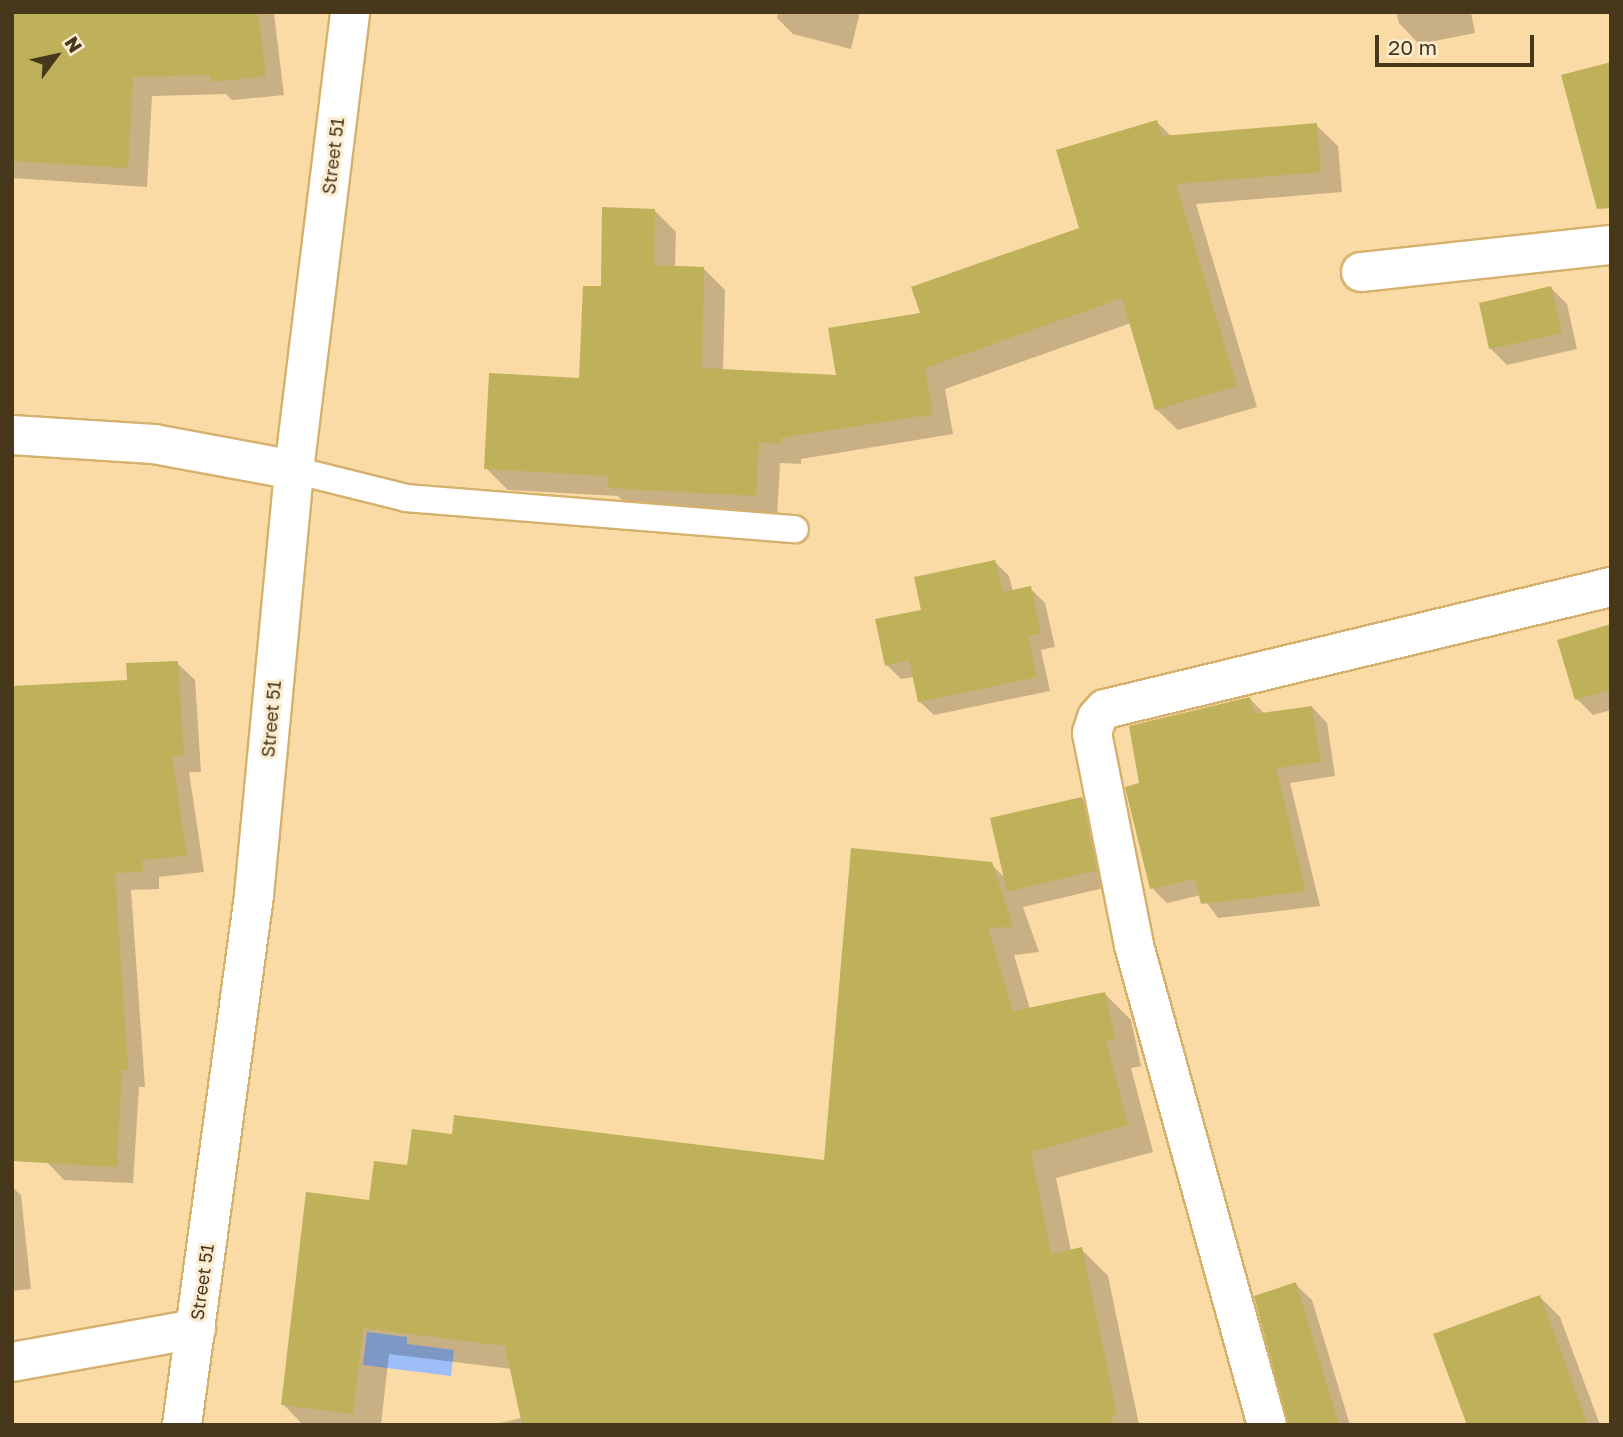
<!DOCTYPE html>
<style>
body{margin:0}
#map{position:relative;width:1623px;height:1437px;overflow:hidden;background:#fadba6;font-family:"Golos Text",sans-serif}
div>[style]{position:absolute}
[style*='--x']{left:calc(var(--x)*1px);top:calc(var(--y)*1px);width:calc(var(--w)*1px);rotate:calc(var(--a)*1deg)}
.water>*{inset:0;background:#9dbef7}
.shadow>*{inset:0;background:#0003}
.building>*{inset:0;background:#beb159}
.roads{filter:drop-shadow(2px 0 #d6b06d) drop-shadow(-2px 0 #d6b06d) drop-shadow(0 2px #d6b06d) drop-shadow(0 -2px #d6b06d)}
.service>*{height:26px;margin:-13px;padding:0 13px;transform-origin:13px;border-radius:13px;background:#fff}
.minor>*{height:38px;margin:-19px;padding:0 19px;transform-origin:19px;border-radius:19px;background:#fff}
.secondary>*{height:38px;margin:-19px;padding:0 19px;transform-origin:19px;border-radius:19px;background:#fff}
span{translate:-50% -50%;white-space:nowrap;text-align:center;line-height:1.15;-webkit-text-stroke:6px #faebd1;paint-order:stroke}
.street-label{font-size:18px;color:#47371b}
.frame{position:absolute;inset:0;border:14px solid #47371b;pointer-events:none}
.north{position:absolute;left:21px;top:21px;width:70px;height:70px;-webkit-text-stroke:5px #faebd1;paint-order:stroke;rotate:57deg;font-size:19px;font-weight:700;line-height:28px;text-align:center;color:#47371b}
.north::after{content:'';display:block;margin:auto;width:24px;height:32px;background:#47371b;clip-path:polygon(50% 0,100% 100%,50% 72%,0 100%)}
.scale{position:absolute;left:1375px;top:35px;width:159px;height:32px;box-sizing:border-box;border:4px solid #47371b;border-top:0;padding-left:9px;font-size:21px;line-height:24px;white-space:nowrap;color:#47371b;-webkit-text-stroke:5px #faebd1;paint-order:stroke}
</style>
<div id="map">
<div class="water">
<i style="clip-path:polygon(367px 1332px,407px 1337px,407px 1344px,454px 1350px,451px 1376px,363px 1365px)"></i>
</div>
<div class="shadow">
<i style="clip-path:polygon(12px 12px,284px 12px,274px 14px,284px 95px,232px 100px,226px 94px,152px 96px,147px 187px,12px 178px)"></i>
<i style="clip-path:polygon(778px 12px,860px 12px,851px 49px,793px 34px,777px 18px)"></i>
<i style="clip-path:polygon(1396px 12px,1471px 12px,1475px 33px,1419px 44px,1399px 23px)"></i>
<i style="clip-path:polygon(1157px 122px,1172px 137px,1316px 125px,1338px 146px,1342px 192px,1196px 204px,1257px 407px,1178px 430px,1156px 409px,1131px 323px,945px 389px,953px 434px,801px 459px,801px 464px,780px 463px,777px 517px,631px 509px,618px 496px,508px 490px,486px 468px,581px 380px,602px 288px,654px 210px,676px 232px,675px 268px,704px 269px,725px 290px,723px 370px,838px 377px,923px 315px,1081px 229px)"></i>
<i style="clip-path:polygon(1551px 288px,1567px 304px,1577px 349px,1507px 365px,1490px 348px)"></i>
<i style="clip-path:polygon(994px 561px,1009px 576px,1013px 592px,1030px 588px,1045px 603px,1055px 647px,1041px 650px,1050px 691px,934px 715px,919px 701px,914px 677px,901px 679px,887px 665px,923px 611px)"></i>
<i style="clip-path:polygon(1611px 626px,1611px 710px,1593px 715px,1577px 699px)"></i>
<i style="clip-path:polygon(177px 663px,195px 680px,201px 772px,189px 772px,204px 872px,159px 877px,159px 889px,131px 890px,145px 1087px,139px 1087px,133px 1183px,64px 1180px,47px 1162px,129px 682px)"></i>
<i style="clip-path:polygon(1250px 699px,1265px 714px,1312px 707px,1327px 723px,1335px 776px,1290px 783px,1320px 906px,1218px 918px,1201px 895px,1167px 903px,1152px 888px,1127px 788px,1142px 785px)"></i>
<i style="clip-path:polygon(1082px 798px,1098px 815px,1112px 886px,1023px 907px,1039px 952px,1014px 955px,1030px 1009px,1105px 994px,1131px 1020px,1141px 1066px,1131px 1068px,1153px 1152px,1056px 1178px,1071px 1251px,1081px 1249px,1108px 1276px,1139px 1425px,490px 1425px,522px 1418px,512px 1369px,389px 1354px,381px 1425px,303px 1425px,283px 1404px,371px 1202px,409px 1167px,454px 1136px,825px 1162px,991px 864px,1005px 878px)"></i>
<i style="clip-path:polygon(12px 1187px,21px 1195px,31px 1289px,12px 1291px)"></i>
<i style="clip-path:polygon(1295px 1284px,1312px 1300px,1350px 1425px,1292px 1425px,1256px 1297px)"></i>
<i style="clip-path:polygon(1540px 1297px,1560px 1317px,1600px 1425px,1469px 1425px)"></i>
</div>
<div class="building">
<i style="clip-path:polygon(12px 12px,258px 12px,266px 76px,211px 82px,210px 75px,133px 77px,128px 168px,12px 161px)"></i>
<i style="clip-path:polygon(1611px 62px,1611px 208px,1597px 209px,1561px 75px)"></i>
<i style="clip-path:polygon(1157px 120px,1162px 136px,1317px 123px,1321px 172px,1176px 184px,1237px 386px,1155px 410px,1122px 298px,925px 368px,933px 414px,781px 438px,781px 444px,759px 442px,756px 496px,608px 488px,608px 476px,484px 469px,489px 373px,579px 378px,583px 286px,601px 286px,602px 207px,655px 209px,654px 265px,704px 267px,702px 368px,836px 375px,828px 328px,920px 313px,911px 287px,1079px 228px,1056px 150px)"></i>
<i style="clip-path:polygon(1551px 286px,1562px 333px,1489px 349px,1479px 303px)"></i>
<i style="clip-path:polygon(995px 560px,1003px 592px,1031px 586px,1041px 633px,1028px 636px,1037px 677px,918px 702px,909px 660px,885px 666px,875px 619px,921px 610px,914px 577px)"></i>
<i style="clip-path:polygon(1611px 624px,1611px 690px,1575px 700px,1557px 640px)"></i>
<i style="clip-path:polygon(178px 661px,184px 755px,172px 756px,187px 856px,142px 860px,143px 872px,115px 873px,128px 1070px,122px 1070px,117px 1167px,12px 1161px,12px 686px,127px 680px,126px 663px)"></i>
<i style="clip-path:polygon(1250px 697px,1254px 714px,1312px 706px,1321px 762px,1276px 768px,1306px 891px,1201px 904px,1195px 879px,1150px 889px,1125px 787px,1139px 783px,1129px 726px)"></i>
<i style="clip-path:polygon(1082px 797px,1097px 870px,1007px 892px,990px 818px)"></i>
<i style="clip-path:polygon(851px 848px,992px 862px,1013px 926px,988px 929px,1013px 1011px,1105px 992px,1115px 1039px,1106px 1041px,1128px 1125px,1031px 1152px,1051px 1254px,1082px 1247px,1117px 1415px,1111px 1416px,1113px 1425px,522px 1425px,505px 1346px,363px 1328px,353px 1414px,281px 1405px,306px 1192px,369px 1200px,374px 1161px,407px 1165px,412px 1129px,452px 1134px,454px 1115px,824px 1160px)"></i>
<i style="clip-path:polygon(1296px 1282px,1339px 1425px,1288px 1423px,1254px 1296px)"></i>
<i style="clip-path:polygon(1540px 1295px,1588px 1425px,1467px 1425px,1433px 1334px)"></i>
</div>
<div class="roads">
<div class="service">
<i style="--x:294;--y:470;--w:115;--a:14"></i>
<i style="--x:406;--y:498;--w:390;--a:4.6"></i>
</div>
<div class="minor">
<i style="--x:1361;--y:272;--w:251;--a:-6.2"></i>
<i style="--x:12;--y:435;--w:142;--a:3.6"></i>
<i style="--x:154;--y:444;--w:142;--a:10.5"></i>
<i style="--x:12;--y:1362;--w:187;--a:-10.2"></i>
<i style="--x:1267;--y:1425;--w:498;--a:-105.5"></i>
<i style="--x:1134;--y:945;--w:216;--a:-101.2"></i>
<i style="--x:1092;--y:733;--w:16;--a:-72"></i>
<i style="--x:1097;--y:718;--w:12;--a:-48"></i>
<i style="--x:1105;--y:709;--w:520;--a:-13.56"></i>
</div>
<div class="secondary">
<i style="--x:182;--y:1425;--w:535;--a:-82.26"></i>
<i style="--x:254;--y:895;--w:427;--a:-84.6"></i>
<i style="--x:294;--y:470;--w:461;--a:-83"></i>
</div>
</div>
<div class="street-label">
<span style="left:333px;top:156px;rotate:-83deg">Street 51</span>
<span style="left:271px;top:719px;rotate:-85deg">Street 51</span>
<span style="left:202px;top:1282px;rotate:-82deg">Street 51</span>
</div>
<div class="frame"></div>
<div class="north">N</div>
<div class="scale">20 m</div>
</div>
